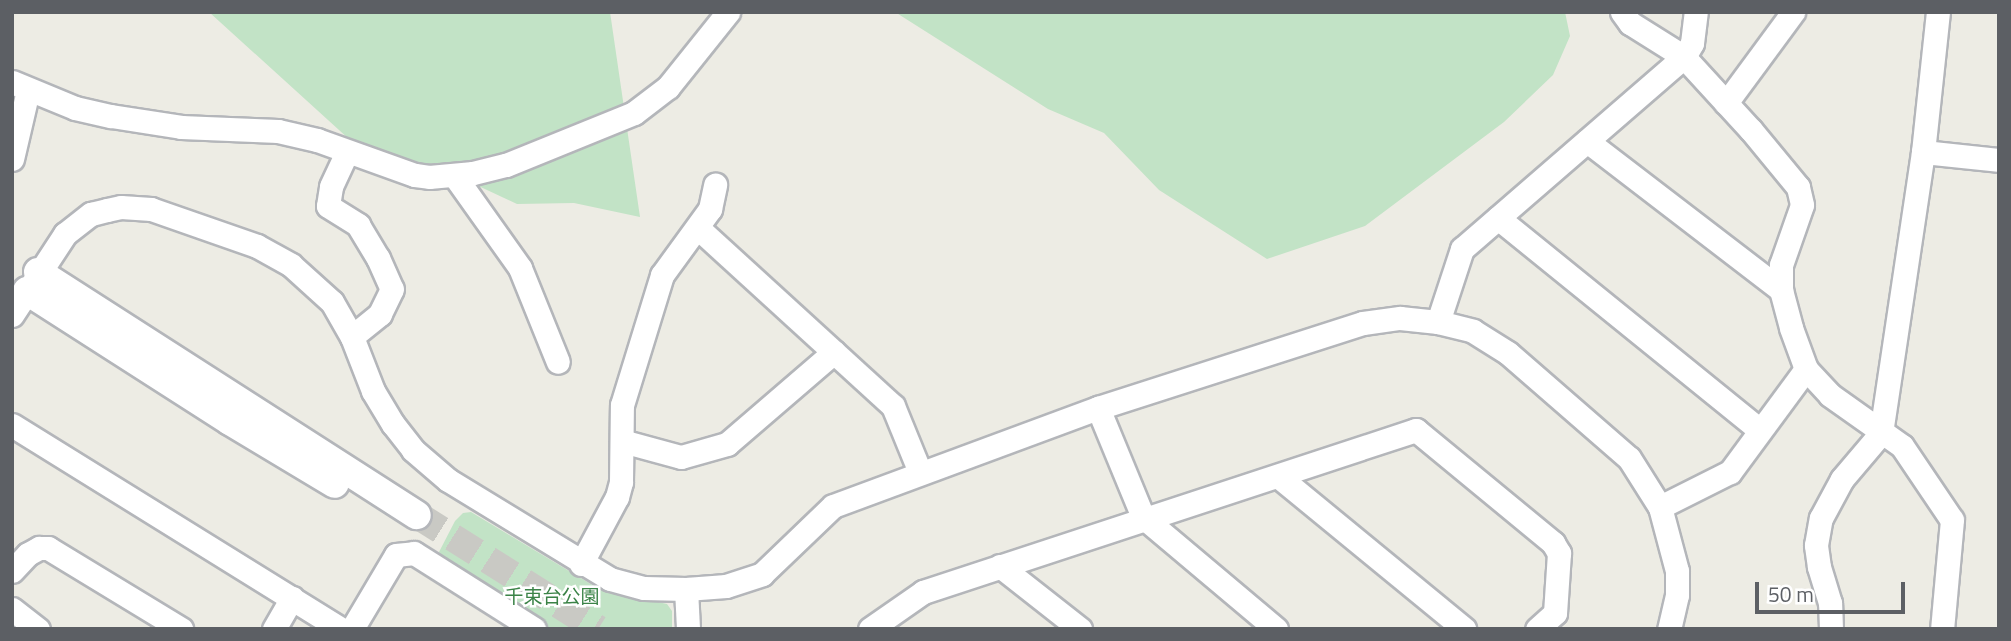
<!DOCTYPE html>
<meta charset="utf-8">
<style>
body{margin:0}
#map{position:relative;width:2011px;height:641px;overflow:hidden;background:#edece4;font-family:"Titillium Web","Noto Sans JP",sans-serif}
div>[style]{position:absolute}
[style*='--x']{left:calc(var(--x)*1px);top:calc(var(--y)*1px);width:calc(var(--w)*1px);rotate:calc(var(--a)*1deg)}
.green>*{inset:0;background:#c2e3c6}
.tertiary-tunnel>*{height:28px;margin-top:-14px;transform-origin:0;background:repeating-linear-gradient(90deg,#c9c9c4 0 28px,transparent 0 42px)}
.roads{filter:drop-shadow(2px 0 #b4b6ba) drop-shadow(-2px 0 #b4b6ba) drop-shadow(0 2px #b4b6ba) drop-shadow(0 -2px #b4b6ba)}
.minor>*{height:23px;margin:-11.5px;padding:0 11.5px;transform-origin:11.5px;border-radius:11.5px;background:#fff}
.tertiary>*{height:28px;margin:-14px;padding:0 14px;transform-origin:14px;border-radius:14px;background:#fff}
span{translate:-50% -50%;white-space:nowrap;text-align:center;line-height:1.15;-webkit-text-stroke:5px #fff;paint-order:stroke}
.park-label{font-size:19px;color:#3b8347}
.frame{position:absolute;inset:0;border:14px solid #5c5f64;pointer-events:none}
.scale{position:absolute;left:1755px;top:582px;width:150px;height:32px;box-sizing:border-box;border:4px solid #5c5f64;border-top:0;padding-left:9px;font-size:21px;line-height:24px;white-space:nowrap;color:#5c5f64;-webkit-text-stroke:5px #fff;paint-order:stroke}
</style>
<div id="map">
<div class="green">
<i style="clip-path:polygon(209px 12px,610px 12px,640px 217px,574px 203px,517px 204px,472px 183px,372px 160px)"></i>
<i style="clip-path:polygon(895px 12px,1565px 12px,1570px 36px,1553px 75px,1504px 122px,1365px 226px,1267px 259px,1159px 190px,1104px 133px,1048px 109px)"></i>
<i style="clip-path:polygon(471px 512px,599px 589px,667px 604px,672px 611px,672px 629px,550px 629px,441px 559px,439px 552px,455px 521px,463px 513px)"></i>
</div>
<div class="tertiary-tunnel">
<i style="--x:417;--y:515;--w:214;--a:32.2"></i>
</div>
<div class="roads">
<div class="minor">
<i style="--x:1622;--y:12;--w:14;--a:54"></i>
<i style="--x:1630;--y:23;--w:64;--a:32.2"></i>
<i style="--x:1684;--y:57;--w:99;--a:47.5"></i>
<i style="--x:1751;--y:130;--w:74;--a:50.5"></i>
<i style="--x:1798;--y:187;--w:18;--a:77"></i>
<i style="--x:1802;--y:205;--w:64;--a:109.3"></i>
<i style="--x:1781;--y:265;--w:25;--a:90"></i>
<i style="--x:1781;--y:290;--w:39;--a:75"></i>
<i style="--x:1791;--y:328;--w:44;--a:69.9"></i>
<i style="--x:1806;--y:369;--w:35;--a:47"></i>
<i style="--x:1830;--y:395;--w:88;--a:35.3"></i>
<i style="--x:1902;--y:446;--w:89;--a:56"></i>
<i style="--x:1952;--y:520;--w:109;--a:95.2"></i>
<i style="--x:12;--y:82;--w:68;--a:22.4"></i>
<i style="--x:75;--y:108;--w:37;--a:13"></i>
<i style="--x:111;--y:116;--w:71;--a:8.9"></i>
<i style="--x:181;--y:127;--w:97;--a:2.4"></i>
<i style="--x:278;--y:131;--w:40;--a:13"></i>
<i style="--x:317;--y:140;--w:104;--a:19.7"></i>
<i style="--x:415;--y:175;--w:14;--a:8"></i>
<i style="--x:429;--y:177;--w:44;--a:-5.2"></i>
<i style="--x:473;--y:173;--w:34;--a:-14"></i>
<i style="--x:506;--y:165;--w:138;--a:-22.1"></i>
<i style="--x:634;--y:113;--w:43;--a:-37.4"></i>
<i style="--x:668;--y:87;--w:96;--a:-51.3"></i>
<i style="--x:1726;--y:103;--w:113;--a:-53.6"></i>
<i style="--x:1587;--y:141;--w:245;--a:37.5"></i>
<i style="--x:347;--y:152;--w:38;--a:115"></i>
<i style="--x:331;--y:187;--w:19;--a:99"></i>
<i style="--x:328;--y:206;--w:36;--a:32"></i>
<i style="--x:358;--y:225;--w:39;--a:59"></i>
<i style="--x:378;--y:258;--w:34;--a:66"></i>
<i style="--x:392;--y:289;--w:28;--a:116"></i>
<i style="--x:380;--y:314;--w:36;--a:141"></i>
<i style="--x:1923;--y:152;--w:76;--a:6"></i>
<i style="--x:12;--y:159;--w:71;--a:-76.9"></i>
<i style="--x:454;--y:175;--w:114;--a:54.6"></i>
<i style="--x:520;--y:268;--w:101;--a:68"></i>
<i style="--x:1498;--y:218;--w:336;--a:39"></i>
<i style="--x:698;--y:228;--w:264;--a:42.4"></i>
<i style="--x:893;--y:406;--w:71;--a:67.8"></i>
<i style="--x:12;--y:315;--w:97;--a:-56.8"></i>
<i style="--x:65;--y:234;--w:33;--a:-38"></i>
<i style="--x:91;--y:214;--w:16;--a:-14"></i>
<i style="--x:107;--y:210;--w:14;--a:-12"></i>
<i style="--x:121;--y:207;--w:30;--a:4"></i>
<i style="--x:151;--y:209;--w:112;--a:19.2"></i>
<i style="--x:257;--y:246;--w:39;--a:29"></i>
<i style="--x:291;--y:265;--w:55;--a:42.1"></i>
<i style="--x:332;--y:302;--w:40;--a:60.3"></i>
<i style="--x:352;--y:337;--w:58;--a:68.7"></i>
<i style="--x:373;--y:391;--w:39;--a:59"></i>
<i style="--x:393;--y:424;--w:33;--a:52"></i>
<i style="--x:413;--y:450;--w:46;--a:40.6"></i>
<i style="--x:448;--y:480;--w:190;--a:31.4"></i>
<i style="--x:610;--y:579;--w:35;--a:15"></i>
<i style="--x:644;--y:588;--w:42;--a:1.4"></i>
<i style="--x:686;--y:589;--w:40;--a:-4.3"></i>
<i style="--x:726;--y:586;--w:38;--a:-18"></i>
<i style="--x:762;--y:574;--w:98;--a:-43.8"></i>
<i style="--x:833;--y:506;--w:283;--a:-20.3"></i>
<i style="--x:1098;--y:408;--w:278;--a:-17.8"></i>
<i style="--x:1363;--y:323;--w:37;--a:-8"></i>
<i style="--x:1400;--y:318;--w:38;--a:6"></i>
<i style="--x:1438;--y:322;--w:36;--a:14"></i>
<i style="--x:1473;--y:331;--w:41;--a:32.2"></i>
<i style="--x:1508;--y:353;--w:160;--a:41"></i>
<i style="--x:1629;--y:458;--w:58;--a:57.7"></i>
<i style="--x:1660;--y:507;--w:66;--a:75.1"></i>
<i style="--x:1677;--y:571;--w:24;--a:90"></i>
<i style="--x:1677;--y:595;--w:35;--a:103"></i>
<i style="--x:1438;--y:322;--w:77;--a:-71.8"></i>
<i style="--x:1462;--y:249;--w:294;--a:-40.9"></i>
<i style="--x:1684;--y:57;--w:16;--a:-60"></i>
<i style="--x:1692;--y:43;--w:31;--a:-83"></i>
<i style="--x:1098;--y:408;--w:118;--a:67.6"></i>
<i style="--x:1143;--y:517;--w:174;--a:40.1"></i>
<i style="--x:12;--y:425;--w:387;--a:31.8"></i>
<i style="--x:622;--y:441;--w:61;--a:15.2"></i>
<i style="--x:681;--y:457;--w:48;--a:-15.8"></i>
<i style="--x:727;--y:444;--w:141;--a:-40.7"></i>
<i style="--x:1278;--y:476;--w:241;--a:39.4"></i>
<i style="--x:1660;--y:507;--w:78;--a:-26.6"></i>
<i style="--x:1730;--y:472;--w:128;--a:-53.6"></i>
<i style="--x:581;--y:564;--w:76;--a:-61.8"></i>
<i style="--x:617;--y:497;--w:16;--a:-75"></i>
<i style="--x:621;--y:482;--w:77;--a:-89.3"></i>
<i style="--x:622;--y:405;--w:136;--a:-72.9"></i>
<i style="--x:662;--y:275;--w:82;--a:-54"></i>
<i style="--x:710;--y:209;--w:25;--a:-78"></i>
<i style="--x:1000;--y:566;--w:102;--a:38.2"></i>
<i style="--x:12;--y:571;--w:23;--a:-47"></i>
<i style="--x:28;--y:554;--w:13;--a:-29"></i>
<i style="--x:39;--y:548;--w:9;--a:0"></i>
<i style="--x:48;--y:548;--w:156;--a:31.3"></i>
<i style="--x:686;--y:589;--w:40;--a:87.1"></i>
<i style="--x:12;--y:609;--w:33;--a:38"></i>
<i style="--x:274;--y:629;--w:36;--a:-60"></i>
<i style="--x:352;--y:629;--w:86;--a:-59.3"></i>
<i style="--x:396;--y:555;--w:18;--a:-6"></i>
<i style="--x:414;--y:553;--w:142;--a:32.3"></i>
<i style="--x:870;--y:629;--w:65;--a:-34.9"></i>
<i style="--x:923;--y:592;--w:519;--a:-18.19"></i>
<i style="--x:1416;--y:430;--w:178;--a:39.5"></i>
<i style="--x:1553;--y:543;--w:12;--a:59"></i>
<i style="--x:1559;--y:553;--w:60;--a:93.8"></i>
<i style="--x:1555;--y:613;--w:24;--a:138"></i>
<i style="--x:1831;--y:629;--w:26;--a:-92"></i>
<i style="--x:1830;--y:603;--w:38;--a:-107"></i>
<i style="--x:1819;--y:567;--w:22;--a:-98"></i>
<i style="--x:1816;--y:545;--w:27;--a:-80"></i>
<i style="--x:1821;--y:518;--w:44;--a:-61.7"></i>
<i style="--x:1842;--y:479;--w:60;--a:-49.7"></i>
<i style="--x:1881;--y:433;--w:284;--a:-81.5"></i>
<i style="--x:1923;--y:152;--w:141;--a:-83.9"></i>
</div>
<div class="tertiary">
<i style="--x:38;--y:272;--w:450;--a:32.7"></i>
<i style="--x:27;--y:291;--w:241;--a:32.6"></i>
<i style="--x:230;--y:421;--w:122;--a:31"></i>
</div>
</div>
<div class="park-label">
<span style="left:552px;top:596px">千束台公園</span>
</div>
<div class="frame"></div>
<div class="scale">50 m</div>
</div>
